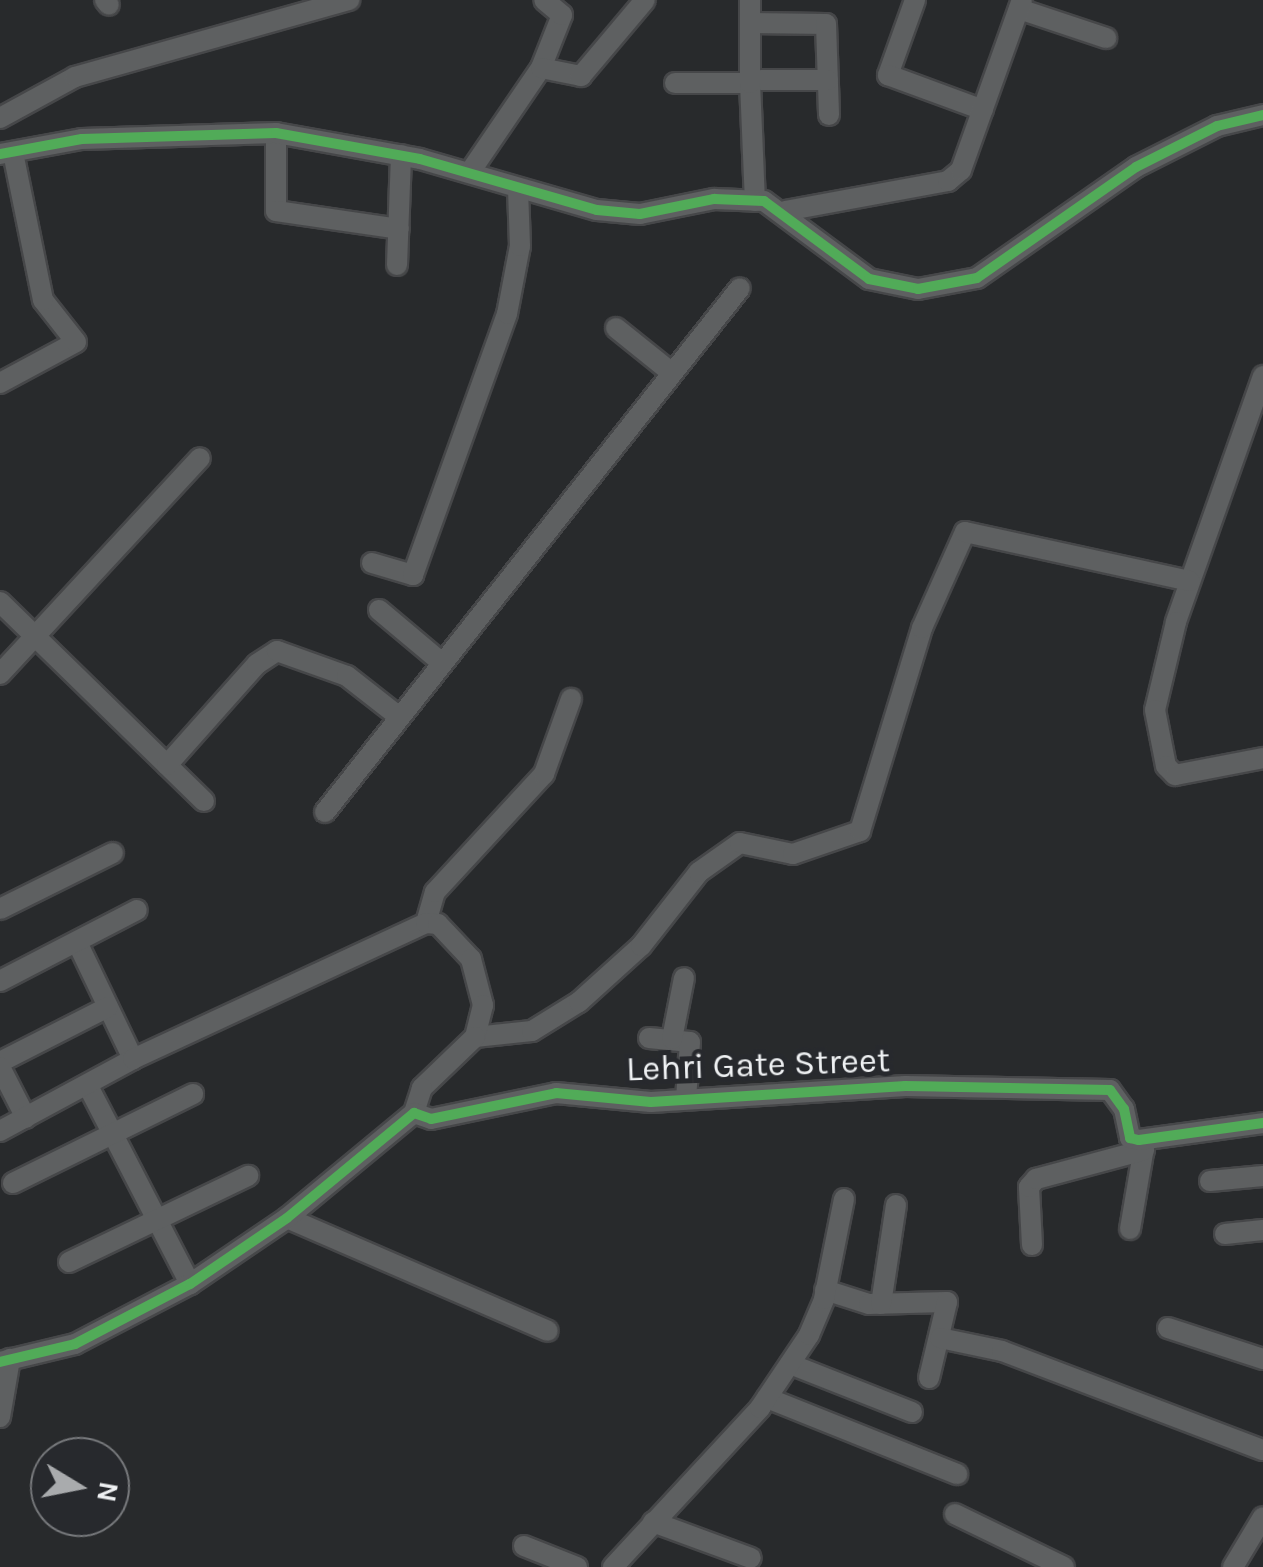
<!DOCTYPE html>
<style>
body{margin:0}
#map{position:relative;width:1263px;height:1567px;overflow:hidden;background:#282a2c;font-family:Karla,sans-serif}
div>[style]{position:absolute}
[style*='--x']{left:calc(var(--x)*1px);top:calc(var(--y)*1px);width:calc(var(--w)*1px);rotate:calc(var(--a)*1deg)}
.roads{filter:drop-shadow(2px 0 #464749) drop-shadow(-2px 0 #464749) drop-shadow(0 2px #464749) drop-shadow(0 -2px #464749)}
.minor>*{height:20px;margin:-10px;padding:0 10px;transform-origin:10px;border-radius:10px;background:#5e6061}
.cycleway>*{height:10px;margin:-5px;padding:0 5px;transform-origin:5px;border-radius:5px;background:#51ab58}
span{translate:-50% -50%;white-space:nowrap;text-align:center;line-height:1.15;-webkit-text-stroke:10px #27292d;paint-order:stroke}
.street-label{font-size:35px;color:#eff1f3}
.north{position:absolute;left:30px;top:1437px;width:100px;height:100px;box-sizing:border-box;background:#27292d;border:2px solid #77797c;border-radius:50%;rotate:100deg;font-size:28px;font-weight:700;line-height:40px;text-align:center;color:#eff1f3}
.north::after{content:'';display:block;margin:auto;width:35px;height:45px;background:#a9abad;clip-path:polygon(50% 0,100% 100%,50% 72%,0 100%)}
</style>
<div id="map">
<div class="roads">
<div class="minor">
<i style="--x:105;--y:0;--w:6;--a:51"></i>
<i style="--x:915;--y:0;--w:80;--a:109.8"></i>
<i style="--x:888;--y:75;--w:101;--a:20.2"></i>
<i style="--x:1019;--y:9;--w:92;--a:18.4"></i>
<i style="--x:750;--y:23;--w:76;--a:0.8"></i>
<i style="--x:826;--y:24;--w:91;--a:88.1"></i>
<i style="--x:541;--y:68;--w:57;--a:-68.4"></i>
<i style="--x:562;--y:15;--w:23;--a:-140"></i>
<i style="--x:761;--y:80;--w:67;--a:0"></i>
<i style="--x:675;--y:83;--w:75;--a:0"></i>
<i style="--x:750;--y:83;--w:118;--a:87.6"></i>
<i style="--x:750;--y:83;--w:83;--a:-90"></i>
<i style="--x:0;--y:118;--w:85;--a:-28.7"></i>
<i style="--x:75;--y:77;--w:285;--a:-15.7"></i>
<i style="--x:276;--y:133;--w:78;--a:90"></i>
<i style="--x:276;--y:211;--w:124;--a:8.3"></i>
<i style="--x:0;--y:154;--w:83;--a:-10.4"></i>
<i style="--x:82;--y:139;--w:194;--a:-1.8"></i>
<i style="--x:276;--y:133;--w:146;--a:10.2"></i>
<i style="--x:420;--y:159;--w:184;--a:16.1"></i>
<i style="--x:597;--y:210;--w:43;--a:5.3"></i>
<i style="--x:640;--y:214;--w:76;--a:-11.5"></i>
<i style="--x:714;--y:199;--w:50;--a:2.3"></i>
<i style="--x:764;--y:201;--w:131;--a:36.6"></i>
<i style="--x:869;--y:279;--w:50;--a:11.5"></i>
<i style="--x:918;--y:289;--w:60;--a:-10.6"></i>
<i style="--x:977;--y:278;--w:194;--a:-34.9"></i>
<i style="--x:1136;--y:167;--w:91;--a:-26.8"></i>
<i style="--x:1217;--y:126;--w:47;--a:-13.4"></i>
<i style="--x:470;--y:172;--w:126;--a:-55.7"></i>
<i style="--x:541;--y:68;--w:41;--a:11.3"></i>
<i style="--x:581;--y:76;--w:99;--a:-49.9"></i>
<i style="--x:785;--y:211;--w:166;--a:-10.4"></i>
<i style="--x:948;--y:181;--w:17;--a:-40"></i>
<i style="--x:961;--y:170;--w:181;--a:-70.3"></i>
<i style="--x:397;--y:265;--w:110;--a:-87.9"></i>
<i style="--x:616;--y:328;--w:72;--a:38.8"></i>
<i style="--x:1263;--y:376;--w:261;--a:109.5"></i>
<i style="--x:1176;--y:622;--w:90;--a:103.4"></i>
<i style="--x:1155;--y:710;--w:57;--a:78.9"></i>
<i style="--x:1166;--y:766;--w:13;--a:45"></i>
<i style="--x:1175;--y:775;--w:90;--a:-10.9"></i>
<i style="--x:0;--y:383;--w:86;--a:-28.3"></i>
<i style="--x:76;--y:342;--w:53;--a:-128.2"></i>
<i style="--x:43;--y:300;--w:151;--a:-101.5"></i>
<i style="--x:372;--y:563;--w:43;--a:16.3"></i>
<i style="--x:413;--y:575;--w:277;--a:-70.2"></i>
<i style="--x:507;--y:314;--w:69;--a:-79.2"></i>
<i style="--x:520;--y:246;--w:56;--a:-92"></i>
<i style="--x:0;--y:602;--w:285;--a:44.3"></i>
<i style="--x:379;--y:610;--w:81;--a:40"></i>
<i style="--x:0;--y:674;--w:294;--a:-47.2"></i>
<i style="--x:167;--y:765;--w:135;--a:-48.3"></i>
<i style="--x:257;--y:664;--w:24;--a:-33"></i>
<i style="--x:277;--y:651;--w:74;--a:19.7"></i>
<i style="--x:347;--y:676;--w:63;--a:38"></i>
<i style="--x:325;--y:812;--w:668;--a:-51.62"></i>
<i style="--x:0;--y:909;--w:126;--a:-26.4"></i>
<i style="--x:426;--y:923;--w:32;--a:-74"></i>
<i style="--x:435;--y:892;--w:161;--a:-47.3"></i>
<i style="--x:544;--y:774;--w:80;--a:-70.2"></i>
<i style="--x:77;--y:942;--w:130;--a:64.4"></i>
<i style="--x:0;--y:981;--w:154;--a:-27.4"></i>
<i style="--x:475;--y:1037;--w:57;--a:-6"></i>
<i style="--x:532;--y:1031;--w:55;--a:-31.7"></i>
<i style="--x:579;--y:1002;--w:84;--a:-42.1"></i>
<i style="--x:641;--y:946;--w:94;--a:-51.9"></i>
<i style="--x:699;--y:872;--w:50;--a:-35.3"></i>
<i style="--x:740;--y:843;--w:54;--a:11.7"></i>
<i style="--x:793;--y:854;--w:71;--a:-18.9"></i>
<i style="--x:860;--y:831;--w:212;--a:-73"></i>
<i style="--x:922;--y:628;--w:105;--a:-65.9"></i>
<i style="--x:965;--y:532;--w:230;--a:12.3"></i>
<i style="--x:649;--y:1038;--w:41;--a:5.6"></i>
<i style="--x:690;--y:1042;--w:57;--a:94"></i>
<i style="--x:672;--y:1039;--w:62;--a:-78.9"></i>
<i style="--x:0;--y:1062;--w:121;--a:-27"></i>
<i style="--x:0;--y:1067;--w:57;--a:63"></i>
<i style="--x:88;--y:1086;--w:223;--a:62.7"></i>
<i style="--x:0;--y:1131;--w:151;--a:-28.4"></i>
<i style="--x:133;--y:1059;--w:323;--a:-24.9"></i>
<i style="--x:426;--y:923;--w:12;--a:5"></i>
<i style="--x:438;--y:924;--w:48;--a:46.7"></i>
<i style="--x:471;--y:959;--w:48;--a:75.4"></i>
<i style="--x:483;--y:1005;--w:33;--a:104"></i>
<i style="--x:475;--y:1037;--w:74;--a:136.1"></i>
<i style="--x:422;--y:1088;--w:26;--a:108"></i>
<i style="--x:1210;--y:1181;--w:53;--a:-5.4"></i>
<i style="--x:13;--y:1183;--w:201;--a:-26.3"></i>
<i style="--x:287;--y:1218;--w:284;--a:23.4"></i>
<i style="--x:1130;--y:1229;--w:89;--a:-80.3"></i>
<i style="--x:1225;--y:1234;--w:38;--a:-6"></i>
<i style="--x:1032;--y:1245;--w:58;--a:-93"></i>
<i style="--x:1029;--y:1187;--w:11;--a:-49"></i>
<i style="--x:1036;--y:1179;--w:112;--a:-15"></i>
<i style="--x:69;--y:1262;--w:199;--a:-25.7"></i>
<i style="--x:825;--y:1290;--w:46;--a:17.7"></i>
<i style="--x:869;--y:1304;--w:78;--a:-1.5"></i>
<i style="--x:947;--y:1302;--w:78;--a:103.3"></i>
<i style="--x:881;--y:1304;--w:100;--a:-81.4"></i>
<i style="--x:1168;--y:1328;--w:100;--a:18.1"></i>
<i style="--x:940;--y:1338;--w:63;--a:11.8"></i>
<i style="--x:1002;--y:1351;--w:279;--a:20.8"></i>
<i style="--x:0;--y:1362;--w:77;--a:-13.5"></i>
<i style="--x:75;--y:1344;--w:130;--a:-27.6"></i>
<i style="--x:190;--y:1284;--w:117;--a:-34.2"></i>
<i style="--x:287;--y:1218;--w:165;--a:-39.6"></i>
<i style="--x:414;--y:1113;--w:18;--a:19"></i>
<i style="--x:431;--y:1119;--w:128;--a:-11.7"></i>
<i style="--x:556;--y:1093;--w:95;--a:5.4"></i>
<i style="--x:651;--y:1102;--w:255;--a:-3.6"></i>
<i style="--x:905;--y:1086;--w:205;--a:1.1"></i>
<i style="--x:1110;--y:1090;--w:24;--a:54"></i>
<i style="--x:1124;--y:1109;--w:30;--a:78"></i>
<i style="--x:1130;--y:1138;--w:9;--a:13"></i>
<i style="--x:1139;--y:1140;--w:125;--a:-7.8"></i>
<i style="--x:790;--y:1364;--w:131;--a:21.5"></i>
<i style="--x:767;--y:1398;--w:205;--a:21.8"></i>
<i style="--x:0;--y:1417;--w:59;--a:-80.2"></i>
<i style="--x:955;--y:1514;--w:121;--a:25.9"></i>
<i style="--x:653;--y:1522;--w:104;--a:20.2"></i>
<i style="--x:524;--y:1546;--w:57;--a:21.6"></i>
<i style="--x:613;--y:1567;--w:217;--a:-47.2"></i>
<i style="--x:760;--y:1408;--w:88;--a:-56.1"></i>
<i style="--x:809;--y:1335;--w:39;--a:-67"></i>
<i style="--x:824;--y:1299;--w:102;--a:-78.7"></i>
<i style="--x:1233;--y:1567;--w:58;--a:-59"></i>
</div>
</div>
<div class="cycleway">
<i style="--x:0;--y:154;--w:83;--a:-10.4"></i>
<i style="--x:82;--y:139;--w:194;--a:-1.8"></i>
<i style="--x:276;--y:133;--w:146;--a:10.2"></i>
<i style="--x:420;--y:159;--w:184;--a:16.1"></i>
<i style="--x:597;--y:210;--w:43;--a:5.3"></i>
<i style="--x:640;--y:214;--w:76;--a:-11.5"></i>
<i style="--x:714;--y:199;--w:50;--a:2.3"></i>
<i style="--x:764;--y:201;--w:131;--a:36.6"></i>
<i style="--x:869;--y:279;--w:50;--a:11.5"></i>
<i style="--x:918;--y:289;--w:60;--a:-10.6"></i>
<i style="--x:977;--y:278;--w:194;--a:-34.9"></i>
<i style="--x:1136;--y:167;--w:91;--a:-26.8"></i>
<i style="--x:1217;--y:126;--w:47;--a:-13.4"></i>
<i style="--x:0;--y:1362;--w:77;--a:-13.5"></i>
<i style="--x:75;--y:1344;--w:130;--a:-27.6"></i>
<i style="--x:190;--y:1284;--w:117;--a:-34.2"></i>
<i style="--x:287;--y:1218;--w:165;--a:-39.6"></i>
<i style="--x:414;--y:1113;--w:18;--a:19"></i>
<i style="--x:431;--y:1119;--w:128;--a:-11.7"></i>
<i style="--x:556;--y:1093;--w:95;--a:5.4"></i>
<i style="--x:651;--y:1102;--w:255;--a:-3.6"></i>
<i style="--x:905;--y:1086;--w:205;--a:1.1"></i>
<i style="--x:1110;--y:1090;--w:24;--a:54"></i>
<i style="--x:1124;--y:1109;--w:30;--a:78"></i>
<i style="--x:1130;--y:1138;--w:9;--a:13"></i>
<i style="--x:1139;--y:1140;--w:125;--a:-7.8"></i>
</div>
<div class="street-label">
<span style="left:758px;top:1065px;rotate:-2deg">Lehri Gate Street</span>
</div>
<div class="north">N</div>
</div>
